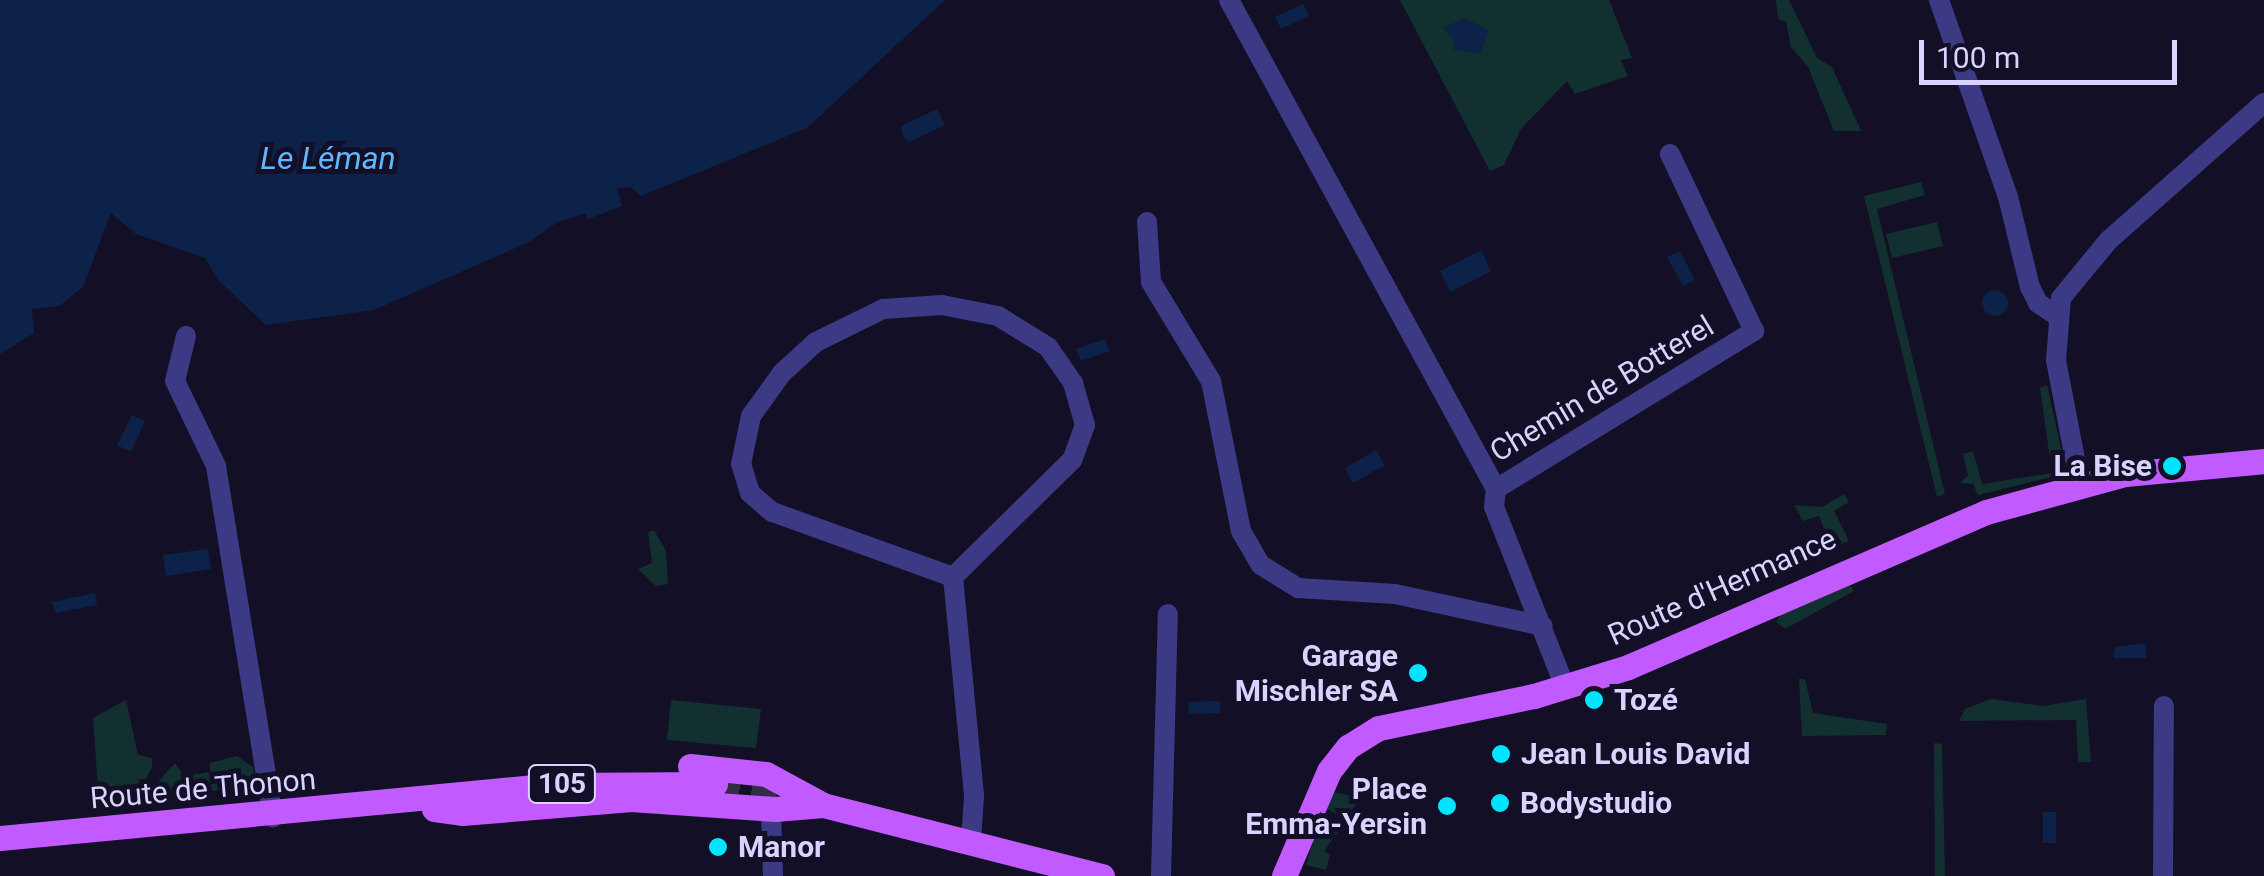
<!DOCTYPE html>
<meta charset="utf-8">
<style>
body{margin:0}
#map{position:relative;width:2264px;height:876px;overflow:hidden;background:#130f26;font-family:Roboto,sans-serif}
div>[style]{position:absolute}
[style*='--x']{left:calc(var(--x)*1px);top:calc(var(--y)*1px);width:calc(var(--w)*1px);rotate:calc(var(--a)*1deg)}
.green>*{inset:0;background:#12302f}
.water>*{inset:0;background:#0c2248}
.round{border-radius:50%}
.major-tunnel>*{height:25px;margin-top:-12.5px;transform-origin:0;background:repeating-linear-gradient(90deg,#312d47 0 25px,transparent 0 37px)}
.minor>*{height:20px;margin:-10px;padding:0 10px;transform-origin:10px;border-radius:10px;background:#3d3a85}
.major>*{height:25px;margin:-12.5px;padding:0 12.5px;transform-origin:12.5px;border-radius:12.5px;background:#c25bff}
.dots>*{width:28px;height:28px;translate:-50% -50%;box-sizing:border-box;border:5px solid #130f26;border-radius:50%}
span{translate:-50% -50%;white-space:nowrap;text-align:center;line-height:1.15;-webkit-text-stroke:10px #130f26;paint-order:stroke}
.shield-label span{padding:2px 8px;background:#130f26;border:2px solid;border-radius:8px;-webkit-text-stroke-width:0}
.shield-label{font-size:28px;color:#d9d4ff;font-weight:700}
.street-label{font-size:30px;color:#d9d4ff}
.poi-label{font-size:30px;color:#d9d4ff;font-weight:700}
.right{translate:-100% -50%;text-align:right}
.left{translate:0 -50%;text-align:left}
.water-label{font-size:32px;color:#62b6ff;font-style:italic}
.scale{position:absolute;left:1919px;top:40px;width:258px;height:45px;box-sizing:border-box;border:5px solid #d9d4ff;border-top:0;padding-left:12px;font-size:30px;line-height:35px;white-space:nowrap;color:#d9d4ff;-webkit-text-stroke:8px #130f26;paint-order:stroke}
</style>
<div id="map">
<div class="green">
<i style="clip-path:polygon(1400px 0,1609px 0,1632px 58px,1621px 60px,1628px 76px,1575px 94px,1567px 81px,1521px 129px,1504px 165px,1490px 171px)"></i>
<i style="clip-path:polygon(1776px 0,1789px 0,1817px 58px,1832px 67px,1861px 131px,1834px 131px,1808px 67px,1791px 47px,1786px 22px,1778px 19px)"></i>
<i style="clip-path:polygon(1921px 182px,1925px 195px,1877px 209px,1945px 494px,1937px 497px,1864px 196px)"></i>
<i style="clip-path:polygon(1937px 222px,1943px 246px,1892px 258px,1886px 234px)"></i>
<i style="clip-path:polygon(2047px 385px,2065px 466px,2059px 475px,1978px 495px,1973px 484px,1960px 483px,1968px 475px,1963px 454px,1973px 451px,1982px 484px,2052px 473px,2040px 388px)"></i>
<i style="clip-path:polygon(1844px 494px,1849px 502px,1834px 511px,1849px 541px,1810px 556px,1806px 547px,1828px 538px,1819px 516px,1803px 521px,1794px 505px,1822px 507px)"></i>
<i style="clip-path:polygon(654px 530px,666px 551px,668px 584px,656px 586px,638px 569px,652px 563px,648px 532px)"></i>
<i style="clip-path:polygon(1848px 581px,1854px 591px,1785px 629px,1776px 622px,1783px 611px)"></i>
<i style="clip-path:polygon(1799px 679px,1805px 679px,1813px 713px,1887px 724px,1886px 735px,1802px 736px)"></i>
<i style="clip-path:polygon(1991px 699px,2043px 706px,2086px 699px,2091px 762px,2078px 762px,2076px 720px,1959px 721px,1965px 709px)"></i>
<i style="clip-path:polygon(126px 700px,138px 755px,152px 758px,152px 768px,133px 800px,99px 803px,93px 718px)"></i>
<i style="clip-path:polygon(671px 700px,761px 709px,756px 748px,667px 740px)"></i>
<i style="clip-path:polygon(1934px 743px,1942px 744px,1945px 876px,1935px 876px)"></i>
<i style="clip-path:polygon(237px 756px,254px 768px,250px 787px,167px 796px,167px 786px,155px 785px,175px 763px,184px 776px,210px 772px,210px 763px)"></i>
<i style="clip-path:polygon(1334px 792px,1360px 798px,1346px 819px,1325px 808px)"></i>
<i style="clip-path:polygon(1322px 812px,1343px 825px,1324px 851px,1330px 855px,1326px 870px,1306px 865px)"></i>
</div>
<div class="water">
<i style="clip-path:polygon(0 0,945px 0,807px 128px,641px 196px,631px 187px,617px 189px,622px 206px,588px 219px,586px 213px,558px 222px,527px 243px,374px 310px,266px 325px,218px 280px,205px 258px,136px 234px,111px 213px,83px 287px,59px 306px,32px 309px,34px 333px,0 354px)"></i>
<i style="clip-path:polygon(1303px 4px,1309px 16px,1281px 29px,1275px 17px)"></i>
<i style="clip-path:polygon(1465px 18px,1488px 30px,1481px 54px,1452px 49px,1454px 41px,1443px 28px)"></i>
<i style="clip-path:polygon(937px 109px,945px 125px,909px 142px,903px 137px,901px 126px)"></i>
<i style="clip-path:polygon(1481px 250px,1491px 271px,1450px 292px,1440px 271px)"></i>
<i style="clip-path:polygon(1680px 251px,1695px 280px,1683px 286px,1667px 257px)"></i>
<i class="round" style="left:1982px;top:290px;width:26px;height:26px"></i>
<i style="clip-path:polygon(1105px 339px,1109px 351px,1081px 361px,1076px 349px)"></i>
<i style="clip-path:polygon(132px 415px,145px 421px,131px 452px,117px 445px)"></i>
<i style="clip-path:polygon(1376px 450px,1385px 465px,1353px 483px,1345px 468px)"></i>
<i style="clip-path:polygon(208px 549px,211px 569px,166px 576px,163px 555px)"></i>
<i style="clip-path:polygon(95px 593px,97px 605px,55px 613px,52px 602px)"></i>
<i style="clip-path:polygon(2145px 643px,2147px 658px,2113px 658px,2115px 647px)"></i>
<i style="clip-path:polygon(1220px 701px,1220px 713px,1189px 714px,1188px 702px)"></i>
<i style="clip-path:polygon(2043px 812px,2056px 812px,2056px 843px,2043px 843px)"></i>
</div>
<div class="major-tunnel">
<i style="--x:715;--y:784;--w:97;--a:10.1"></i>
</div>
<div class="minor">
<i style="--x:1229;--y:0;--w:557;--a:61.36"></i>
<i style="--x:1939;--y:0;--w:209;--a:70.7"></i>
<i style="--x:2008;--y:197;--w:93;--a:76.3"></i>
<i style="--x:2030;--y:287;--w:18;--a:63"></i>
<i style="--x:2038;--y:303;--w:22;--a:34"></i>
<i style="--x:1147;--y:222;--w:60;--a:86.2"></i>
<i style="--x:1151;--y:282;--w:116;--a:58.8"></i>
<i style="--x:1211;--y:381;--w:153;--a:78.7"></i>
<i style="--x:1241;--y:531;--w:39;--a:60"></i>
<i style="--x:1261;--y:565;--w:44;--a:31.9"></i>
<i style="--x:1298;--y:588;--w:97;--a:3.5"></i>
<i style="--x:1395;--y:594;--w:151;--a:12.2"></i>
<i style="--x:942;--y:305;--w:57;--a:11.1"></i>
<i style="--x:998;--y:316;--w:59;--a:31.8"></i>
<i style="--x:1048;--y:347;--w:44;--a:55.2"></i>
<i style="--x:1073;--y:383;--w:44;--a:74.1"></i>
<i style="--x:1085;--y:425;--w:37;--a:110"></i>
<i style="--x:1072;--y:460;--w:167;--a:135.5"></i>
<i style="--x:953;--y:577;--w:192;--a:-160.2"></i>
<i style="--x:772;--y:512;--w:29;--a:-139"></i>
<i style="--x:750;--y:493;--w:30;--a:-107"></i>
<i style="--x:741;--y:464;--w:49;--a:-78.2"></i>
<i style="--x:751;--y:416;--w:53;--a:-54.2"></i>
<i style="--x:782;--y:373;--w:46;--a:-42.4"></i>
<i style="--x:816;--y:342;--w:75;--a:-26.2"></i>
<i style="--x:883;--y:309;--w:59;--a:-3.9"></i>
<i style="--x:186;--y:336;--w:46;--a:103.7"></i>
<i style="--x:175;--y:381;--w:94;--a:64.2"></i>
<i style="--x:216;--y:466;--w:356;--a:80.8"></i>
<i style="--x:2080;--y:485;--w:127;--a:-100.9"></i>
<i style="--x:2056;--y:360;--w:62;--a:-85.4"></i>
<i style="--x:2061;--y:298;--w:75;--a:-50.4"></i>
<i style="--x:2109;--y:240;--w:207;--a:-41.5"></i>
<i style="--x:953;--y:577;--w:221;--a:84.5"></i>
<i style="--x:974;--y:797;--w:43;--a:94"></i>
<i style="--x:1565;--y:687;--w:193;--a:-111.5"></i>
<i style="--x:1494;--y:507;--w:18;--a:-84"></i>
<i style="--x:1496;--y:489;--w:303;--a:-31.5"></i>
<i style="--x:1754;--y:331;--w:196;--a:-115.4"></i>
<i style="--x:771;--y:809;--w:67;--a:88.3"></i>
<i style="--x:1161;--y:876;--w:262;--a:-88.5"></i>
<i style="--x:2163;--y:876;--w:170;--a:-89.7"></i>
</div>
<div class="major">
<i style="--x:690;--y:766;--w:76;--a:6"></i>
<i style="--x:766;--y:774;--w:65;--a:28.5"></i>
<i style="--x:823;--y:805;--w:288;--a:14.3"></i>
<i style="--x:434;--y:809;--w:28;--a:8"></i>
<i style="--x:462;--y:813;--w:170;--a:-4.7"></i>
<i style="--x:631;--y:799;--w:144;--a:4"></i>
<i style="--x:775;--y:809;--w:48;--a:-4.8"></i>
<i style="--x:0;--y:838;--w:558;--a:-5.45"></i>
<i style="--x:555;--y:785;--w:160;--a:-0.4"></i>
<i style="--x:1284;--y:876;--w:114;--a:-66.8"></i>
<i style="--x:1329;--y:771;--w:31;--a:-52"></i>
<i style="--x:1348;--y:747;--w:36;--a:-32"></i>
<i style="--x:1379;--y:728;--w:158;--a:-11.7"></i>
<i style="--x:1534;--y:696;--w:98;--a:-17.1"></i>
<i style="--x:1628;--y:667;--w:390;--a:-23.4"></i>
<i style="--x:1986;--y:512;--w:144;--a:-15.3"></i>
<i style="--x:2125;--y:474;--w:140;--a:-5.3"></i>
</div>
<div class="dots">
<i style="left:2172px;top:466px;background:#00e5ff"></i>
<i style="left:1418px;top:673px;background:#00e5ff"></i>
<i style="left:1594px;top:700px;background:#00e5ff"></i>
<i style="left:1501px;top:754px;background:#00e5ff"></i>
<i style="left:1500px;top:803px;background:#00e5ff"></i>
<i style="left:1447px;top:806px;background:#00e5ff"></i>
<i style="left:718px;top:847px;background:#00e5ff"></i>
</div>
<div class="shield-label">
<span style="left:562px;top:784px">105</span>
</div>
<div class="street-label">
<span style="left:1602px;top:389px;rotate:-31deg">Chemin de Botterel</span>
<span style="left:1722px;top:587px;rotate:-24deg">Route d'Hermance</span>
<span style="left:203px;top:789px;rotate:-5deg">Route de Thonon</span>
</div>
<div class="poi-label">
<span class="right" style="left:2152px;top:466px">La Bise</span>
<span class="right" style="left:1398px;top:673px">Garage<br>Mischler SA</span>
<span class="left" style="left:1614px;top:700px">Tozé</span>
<span class="left" style="left:1521px;top:754px">Jean Louis David</span>
<span class="right" style="left:1427px;top:806px">Place<br>Emma-Yersin</span>
<span class="left" style="left:1520px;top:803px">Bodystudio</span>
<span class="left" style="left:738px;top:847px">Manor</span>
</div>
<div class="water-label">
<span style="left:328px;top:158px">Le Léman</span>
</div>
<div class="scale">100 m</div>
</div>
